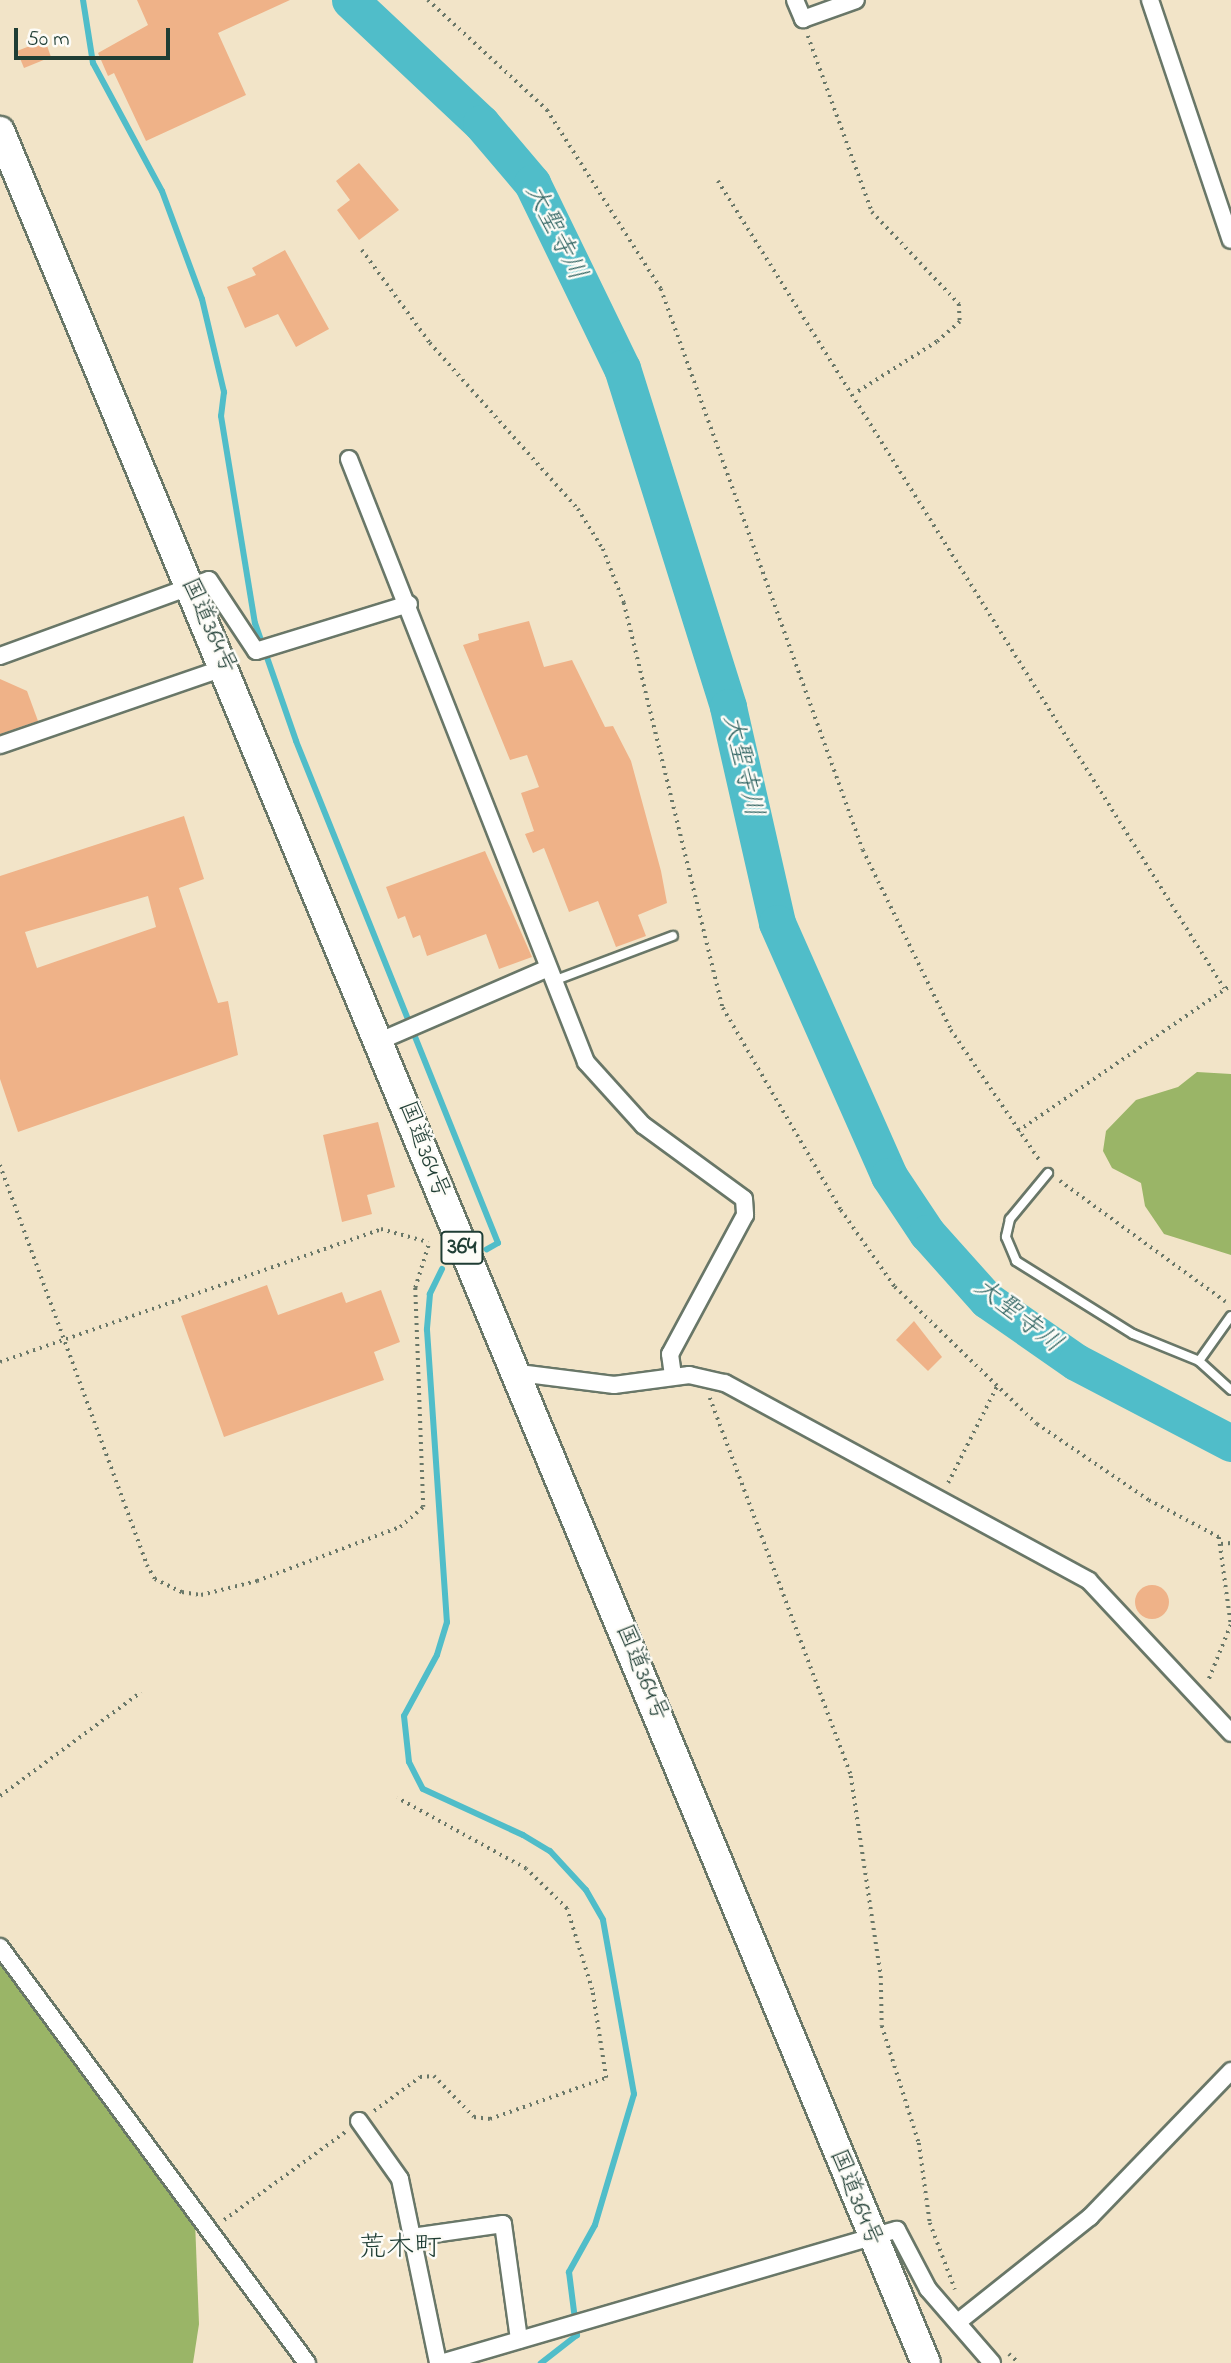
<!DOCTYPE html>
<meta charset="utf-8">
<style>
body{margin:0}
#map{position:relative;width:1231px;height:2363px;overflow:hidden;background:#f2e4c8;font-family:"Indie Flower","Klee One",sans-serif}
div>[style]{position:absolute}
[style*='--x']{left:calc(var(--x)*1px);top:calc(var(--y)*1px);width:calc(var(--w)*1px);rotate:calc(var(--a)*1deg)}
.forest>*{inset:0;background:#9ab567}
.stream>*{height:6px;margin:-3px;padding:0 3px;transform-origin:3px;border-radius:3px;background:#50bdc9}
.river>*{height:37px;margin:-18.5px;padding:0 18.5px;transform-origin:18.5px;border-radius:18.5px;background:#50bdc9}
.building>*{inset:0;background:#efb288}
.round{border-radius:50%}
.path>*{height:3.5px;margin-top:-1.75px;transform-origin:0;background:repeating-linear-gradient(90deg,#697768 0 2px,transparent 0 7px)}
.roads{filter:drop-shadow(2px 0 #697768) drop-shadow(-2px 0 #697768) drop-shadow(0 2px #697768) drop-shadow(0 -2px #697768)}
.service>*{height:8px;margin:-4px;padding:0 4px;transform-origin:4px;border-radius:4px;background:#fff}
.minor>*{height:16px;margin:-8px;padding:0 8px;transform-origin:8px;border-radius:8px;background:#fff}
.trunk>*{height:28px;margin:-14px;padding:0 14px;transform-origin:14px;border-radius:14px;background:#fff}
span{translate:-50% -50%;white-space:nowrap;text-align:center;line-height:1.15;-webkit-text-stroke:5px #fdfcf7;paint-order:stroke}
.shield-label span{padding:2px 5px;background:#fdfcf7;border:2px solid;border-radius:5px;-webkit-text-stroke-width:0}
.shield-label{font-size:23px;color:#1f3d34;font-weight:700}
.street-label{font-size:24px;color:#1f3d34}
.water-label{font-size:26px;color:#2e6361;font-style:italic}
.quarter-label{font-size:28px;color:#1f3d34}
.scale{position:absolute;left:14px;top:28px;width:156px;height:32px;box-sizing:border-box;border:4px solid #1f3d34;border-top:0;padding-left:9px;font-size:21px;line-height:24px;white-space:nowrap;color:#1f3d34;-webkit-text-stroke:5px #fdfcf7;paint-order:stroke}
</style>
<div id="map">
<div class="forest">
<i style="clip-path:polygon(1197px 1072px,1231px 1074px,1231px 1255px,1164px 1234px,1145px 1206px,1141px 1183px,1112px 1168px,1103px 1151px,1106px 1131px,1136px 1100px,1178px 1087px)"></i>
<i style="clip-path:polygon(0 1964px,195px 2221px,199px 2324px,193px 2363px,0 2363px)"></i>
</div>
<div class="stream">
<i style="--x:83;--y:0;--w:64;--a:81"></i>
<i style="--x:93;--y:63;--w:145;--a:61.7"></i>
<i style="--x:162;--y:191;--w:115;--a:69.7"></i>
<i style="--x:202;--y:299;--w:96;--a:76.7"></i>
<i style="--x:224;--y:392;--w:24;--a:97"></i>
<i style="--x:221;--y:416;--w:210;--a:80.7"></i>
<i style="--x:255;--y:623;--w:125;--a:70.8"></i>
<i style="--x:296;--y:741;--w:541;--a:68.08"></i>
<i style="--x:498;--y:1243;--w:13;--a:151"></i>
<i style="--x:442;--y:1269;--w:28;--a:116"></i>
<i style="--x:430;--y:1294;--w:36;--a:95"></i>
<i style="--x:427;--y:1330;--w:293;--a:86.1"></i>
<i style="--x:447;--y:1622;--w:34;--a:107"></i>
<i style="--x:437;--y:1655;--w:69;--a:118.4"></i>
<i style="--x:404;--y:1716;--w:46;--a:83.8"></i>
<i style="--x:409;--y:1762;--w:30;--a:63"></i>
<i style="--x:423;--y:1789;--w:110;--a:24.7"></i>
<i style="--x:523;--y:1835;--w:31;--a:31"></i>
<i style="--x:550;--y:1851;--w:53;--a:47.3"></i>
<i style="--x:586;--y:1890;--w:34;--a:60"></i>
<i style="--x:603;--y:1920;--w:177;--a:79.9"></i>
<i style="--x:634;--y:2094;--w:137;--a:106.6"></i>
<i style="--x:595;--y:2225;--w:54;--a:119"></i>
<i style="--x:569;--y:2272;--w:64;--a:82.8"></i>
<i style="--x:577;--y:2335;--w:46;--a:142.1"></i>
</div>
<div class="river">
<i style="--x:350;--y:0;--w:180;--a:43.2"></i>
<i style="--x:481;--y:123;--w:79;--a:49.6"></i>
<i style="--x:532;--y:183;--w:206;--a:64.1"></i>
<i style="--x:622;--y:368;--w:355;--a:72.6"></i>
<i style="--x:728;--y:707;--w:221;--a:77.2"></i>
<i style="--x:777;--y:923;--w:277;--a:66.1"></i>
<i style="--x:889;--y:1176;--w:69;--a:56.3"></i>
<i style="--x:927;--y:1233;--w:90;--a:48.2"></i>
<i style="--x:987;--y:1300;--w:108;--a:34.9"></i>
<i style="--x:1076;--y:1362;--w:175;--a:27.6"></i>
</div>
<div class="building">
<i style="clip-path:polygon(137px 0,290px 0,218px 33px,246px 95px,146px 141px,114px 73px,108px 76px,98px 53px,148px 25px)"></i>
<i style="clip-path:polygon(45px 40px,51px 57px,24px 68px,17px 51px)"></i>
<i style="clip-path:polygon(359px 163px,399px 210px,359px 240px,337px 210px,350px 200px,336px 181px)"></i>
<i style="clip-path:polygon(285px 250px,329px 329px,296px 347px,278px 314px,245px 328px,227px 287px,256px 275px,252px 268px)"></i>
<i style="clip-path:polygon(529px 621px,544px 667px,572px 660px,605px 727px,613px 726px,631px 761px,661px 871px,667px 903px,638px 915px,646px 936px,616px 947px,598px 901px,569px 912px,544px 848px,533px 853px,525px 834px,534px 831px,521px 793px,539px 787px,527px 755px,510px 760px,463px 645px,479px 640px,478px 634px)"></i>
<i style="clip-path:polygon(0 679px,27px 691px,38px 721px,0 734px)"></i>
<i style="clip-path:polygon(evenodd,184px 816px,204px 879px,179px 888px,218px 1003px,228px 1001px,238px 1055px,18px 1132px,0 1079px,0 876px,184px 816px,148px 896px,156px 927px,37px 968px,25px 932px,148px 896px)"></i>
<i style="clip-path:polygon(485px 851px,532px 957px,499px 969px,486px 934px,427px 956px,420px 935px,413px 938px,405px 916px,398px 919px,386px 887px)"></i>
<i style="clip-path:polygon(378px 1122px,395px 1187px,367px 1195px,372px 1214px,342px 1222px,323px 1135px)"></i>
<i style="clip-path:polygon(267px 1285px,278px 1315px,342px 1292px,346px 1303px,381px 1290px,400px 1342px,374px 1352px,384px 1380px,224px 1437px,181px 1316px)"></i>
<i style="clip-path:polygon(914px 1321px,942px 1357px,928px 1371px,896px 1340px)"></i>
<i class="round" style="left:1135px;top:1585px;width:34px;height:34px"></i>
</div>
<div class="path">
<i style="--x:428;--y:0;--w:162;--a:42.7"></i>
<i style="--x:547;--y:110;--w:212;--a:57.5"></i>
<i style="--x:661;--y:289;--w:596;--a:70.2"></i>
<i style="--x:863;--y:850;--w:200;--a:63.9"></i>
<i style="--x:951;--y:1030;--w:158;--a:55.8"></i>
<i style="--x:808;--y:36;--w:187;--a:70"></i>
<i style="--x:872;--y:212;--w:127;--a:46.6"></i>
<i style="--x:959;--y:304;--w:18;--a:87"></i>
<i style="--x:960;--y:322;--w:30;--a:139"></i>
<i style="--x:937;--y:342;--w:96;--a:147.8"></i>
<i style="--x:718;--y:181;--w:953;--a:57.91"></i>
<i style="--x:362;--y:250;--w:115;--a:53.8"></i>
<i style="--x:430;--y:343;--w:222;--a:48.3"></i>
<i style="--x:578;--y:509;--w:47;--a:58"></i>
<i style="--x:603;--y:549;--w:58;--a:68.7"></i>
<i style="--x:624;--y:603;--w:417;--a:76.3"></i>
<i style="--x:723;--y:1008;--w:234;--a:59.7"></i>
<i style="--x:841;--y:1210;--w:94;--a:55"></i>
<i style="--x:895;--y:1287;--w:197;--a:44"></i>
<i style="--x:1037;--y:1424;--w:135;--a:34.2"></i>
<i style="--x:1149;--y:1500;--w:79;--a:27.9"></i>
<i style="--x:1219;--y:1537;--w:89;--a:82.2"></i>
<i style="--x:1231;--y:1625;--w:61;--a:112"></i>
<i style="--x:1018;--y:1131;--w:258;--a:-34.4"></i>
<i style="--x:0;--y:1165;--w:426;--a:69.8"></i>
<i style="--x:147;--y:1565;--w:16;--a:60"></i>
<i style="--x:155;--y:1579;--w:30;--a:26"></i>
<i style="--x:182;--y:1592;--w:19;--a:9"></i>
<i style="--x:201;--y:1595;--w:58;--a:-14"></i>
<i style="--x:257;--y:1581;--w:153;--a:-20.7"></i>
<i style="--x:400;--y:1527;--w:30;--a:-41"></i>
<i style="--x:423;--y:1507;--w:219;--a:-92.1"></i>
<i style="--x:415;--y:1288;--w:47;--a:-72.7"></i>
<i style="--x:1060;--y:1181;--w:205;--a:36.1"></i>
<i style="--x:0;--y:1362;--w:404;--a:-19.2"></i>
<i style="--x:381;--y:1229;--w:49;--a:15.5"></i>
<i style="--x:710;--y:1398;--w:403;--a:69.5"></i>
<i style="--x:851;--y:1776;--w:202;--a:81.5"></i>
<i style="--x:881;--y:1976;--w:50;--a:88.9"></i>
<i style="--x:882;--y:2026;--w:123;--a:72.5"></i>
<i style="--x:919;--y:2143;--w:81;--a:82.2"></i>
<i style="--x:930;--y:2223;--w:71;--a:69.3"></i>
<i style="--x:948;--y:1483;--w:111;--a:-63.2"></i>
<i style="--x:1221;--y:1544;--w:10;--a:-6"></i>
<i style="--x:0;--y:1796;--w:175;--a:-36.4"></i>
<i style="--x:374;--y:2111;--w:57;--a:-36.5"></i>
<i style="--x:420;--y:2077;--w:14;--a:-4"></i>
<i style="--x:434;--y:2076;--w:57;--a:45.7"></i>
<i style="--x:474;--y:2117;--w:16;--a:7"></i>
<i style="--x:490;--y:2119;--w:123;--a:-19.5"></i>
<i style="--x:606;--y:2078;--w:89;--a:-99"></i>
<i style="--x:592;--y:1990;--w:85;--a:-107.2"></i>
<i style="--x:567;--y:1909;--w:57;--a:-135.7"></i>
<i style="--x:526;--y:1869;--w:147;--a:-151.2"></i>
<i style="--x:224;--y:2220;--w:150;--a:-36"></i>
<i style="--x:1009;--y:2354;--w:13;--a:42"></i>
</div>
<div class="roads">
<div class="service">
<i style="--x:553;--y:981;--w:128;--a:-20.6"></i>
<i style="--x:1048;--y:1173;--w:60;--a:129.6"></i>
<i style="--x:1010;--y:1219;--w:18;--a:103"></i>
<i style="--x:1006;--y:1237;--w:26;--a:67"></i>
<i style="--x:1016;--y:1261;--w:138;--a:32"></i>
<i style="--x:1133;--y:1334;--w:71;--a:22.2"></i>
<i style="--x:1199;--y:1361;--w:43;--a:42.2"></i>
<i style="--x:1199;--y:1361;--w:55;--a:-54.6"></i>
</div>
<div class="minor">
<i style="--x:795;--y:0;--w:21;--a:67"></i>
<i style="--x:803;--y:19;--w:56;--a:-19.7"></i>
<i style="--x:1150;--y:0;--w:253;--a:71.4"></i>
<i style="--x:349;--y:459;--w:648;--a:68.54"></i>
<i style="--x:586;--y:1062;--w:85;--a:47.9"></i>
<i style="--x:643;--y:1125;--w:125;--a:36.2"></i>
<i style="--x:744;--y:1199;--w:16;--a:86"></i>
<i style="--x:745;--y:1215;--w:158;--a:118.3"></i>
<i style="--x:670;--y:1354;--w:22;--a:82"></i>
<i style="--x:0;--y:656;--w:222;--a:-20"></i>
<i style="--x:209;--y:580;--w:85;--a:56.5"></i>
<i style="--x:256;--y:651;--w:160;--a:-17.1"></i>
<i style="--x:0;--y:745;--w:240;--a:-19"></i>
<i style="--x:382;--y:1040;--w:181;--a:-23.4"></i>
<i style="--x:519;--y:1373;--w:96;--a:7.2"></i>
<i style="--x:614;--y:1385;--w:76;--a:-7.6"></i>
<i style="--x:689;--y:1375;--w:37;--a:13"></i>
<i style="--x:725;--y:1383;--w:414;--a:28.5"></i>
<i style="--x:1089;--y:1581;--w:208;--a:46.9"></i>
<i style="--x:0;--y:1947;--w:517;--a:53.57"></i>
<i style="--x:359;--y:2121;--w:71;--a:54.7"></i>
<i style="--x:400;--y:2179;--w:188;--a:78.3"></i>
<i style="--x:412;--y:2237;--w:92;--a:-8.1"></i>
<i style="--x:503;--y:2224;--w:117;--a:82.1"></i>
<i style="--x:958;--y:2322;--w:169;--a:-38.5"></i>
<i style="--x:1090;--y:2217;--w:203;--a:-46"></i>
<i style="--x:441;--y:2363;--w:475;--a:-16.3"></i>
<i style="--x:897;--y:2230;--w:67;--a:62.3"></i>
<i style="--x:928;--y:2289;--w:98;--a:49.1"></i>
</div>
<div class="trunk">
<i style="--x:0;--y:131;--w:2416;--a:67.47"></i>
</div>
</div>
<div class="shield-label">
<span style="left:462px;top:1248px">364</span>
</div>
<div class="street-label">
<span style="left:208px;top:626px;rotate:66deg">国道364号</span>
<span style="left:423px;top:1150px;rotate:69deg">国道364号</span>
<span style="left:641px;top:1673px;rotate:68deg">国道364号</span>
<span style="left:855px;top:2198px;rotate:68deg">国道364号</span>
</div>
<div class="water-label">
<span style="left:554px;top:233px;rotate:63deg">大聖寺川</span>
<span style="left:741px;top:766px;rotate:77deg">大聖寺川</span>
<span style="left:1017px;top:1317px;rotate:38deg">大聖寺川</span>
</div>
<div class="quarter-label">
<span style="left:400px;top:2249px">荒木町</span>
</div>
<div class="scale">50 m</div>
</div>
